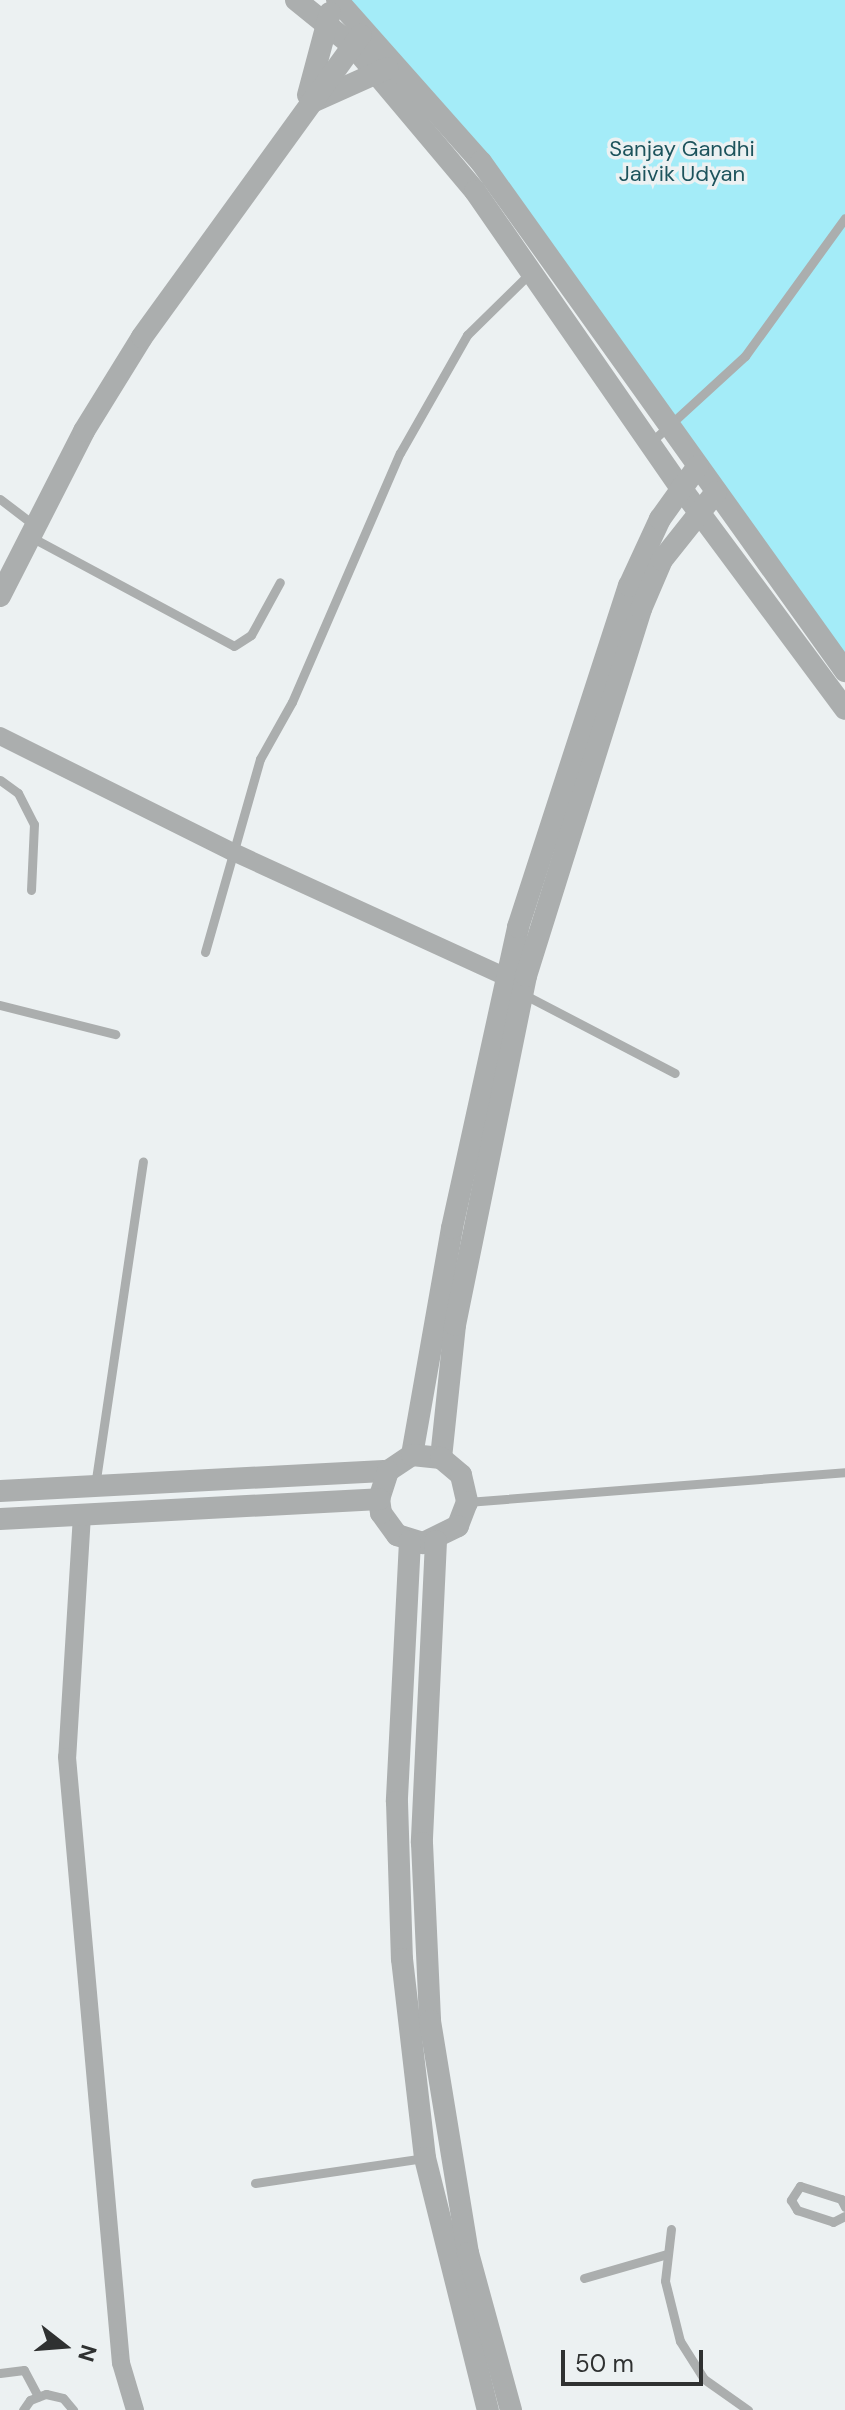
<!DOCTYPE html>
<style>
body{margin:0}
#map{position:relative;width:845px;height:2410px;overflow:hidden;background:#ecf1f2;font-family:"DM Sans",sans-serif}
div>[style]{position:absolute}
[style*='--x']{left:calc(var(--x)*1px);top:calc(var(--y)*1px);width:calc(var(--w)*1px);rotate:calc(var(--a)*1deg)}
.green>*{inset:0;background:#a4ecf8}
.service>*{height:9px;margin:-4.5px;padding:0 4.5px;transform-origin:4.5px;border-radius:4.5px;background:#abaeae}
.minor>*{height:18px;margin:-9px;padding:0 9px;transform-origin:9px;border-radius:9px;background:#abaeae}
.tertiary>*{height:22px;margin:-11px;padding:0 11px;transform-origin:11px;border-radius:11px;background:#abaeae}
span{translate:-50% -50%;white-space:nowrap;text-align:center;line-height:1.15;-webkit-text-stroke:7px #ecf1f2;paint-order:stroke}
.park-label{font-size:22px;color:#1d535c}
.north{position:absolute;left:24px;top:2306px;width:80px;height:80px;-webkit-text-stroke:6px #ecf1f2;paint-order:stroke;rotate:107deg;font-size:22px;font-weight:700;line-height:32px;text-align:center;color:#2f3131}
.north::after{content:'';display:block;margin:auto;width:28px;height:36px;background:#2f3131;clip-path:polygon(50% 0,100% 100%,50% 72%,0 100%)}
.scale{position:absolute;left:561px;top:2350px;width:142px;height:36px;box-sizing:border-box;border:4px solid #2f3131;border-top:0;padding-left:10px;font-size:24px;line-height:28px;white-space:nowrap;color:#2f3131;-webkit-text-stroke:6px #ecf1f2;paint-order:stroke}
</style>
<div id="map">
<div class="green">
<i style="clip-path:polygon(346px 0,845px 0,845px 659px)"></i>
</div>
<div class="service">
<i style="--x:650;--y:443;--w:129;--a:-42.5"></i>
<i style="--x:745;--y:356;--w:170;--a:-54.1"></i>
<i style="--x:0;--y:499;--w:43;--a:37.4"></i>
<i style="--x:31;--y:537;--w:230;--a:28.2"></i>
<i style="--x:234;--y:646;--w:20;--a:-33"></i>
<i style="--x:251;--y:635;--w:60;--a:-61.3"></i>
<i style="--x:0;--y:780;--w:22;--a:36"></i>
<i style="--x:18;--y:793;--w:35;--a:63"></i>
<i style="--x:34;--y:824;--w:66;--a:92.6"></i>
<i style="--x:205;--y:952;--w:201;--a:-74.1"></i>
<i style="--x:260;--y:759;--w:65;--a:-60.7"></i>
<i style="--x:292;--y:702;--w:271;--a:-66.6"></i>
<i style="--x:400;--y:453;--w:136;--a:-60.4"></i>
<i style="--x:467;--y:335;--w:90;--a:-44.5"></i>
<i style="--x:523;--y:994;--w:171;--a:27.5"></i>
<i style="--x:0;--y:1005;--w:119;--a:14.2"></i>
<i style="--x:95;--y:1486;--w:328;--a:-81.6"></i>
<i style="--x:467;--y:1502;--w:379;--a:-4.5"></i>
<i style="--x:255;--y:2183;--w:172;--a:-8.4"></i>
<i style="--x:845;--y:2207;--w:9;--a:-117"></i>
<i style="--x:841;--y:2199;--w:43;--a:-162.4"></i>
<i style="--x:800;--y:2186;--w:17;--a:123"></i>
<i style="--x:791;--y:2200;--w:12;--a:59"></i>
<i style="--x:797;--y:2210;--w:38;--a:18"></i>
<i style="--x:833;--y:2222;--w:13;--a:-27"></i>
<i style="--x:671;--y:2229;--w:52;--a:96.6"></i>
<i style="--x:665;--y:2281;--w:62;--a:76"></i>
<i style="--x:680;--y:2341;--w:45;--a:57.7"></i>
<i style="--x:704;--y:2379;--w:54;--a:35.2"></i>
<i style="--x:584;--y:2278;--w:86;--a:-16.1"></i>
<i style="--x:0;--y:2373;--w:24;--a:-7"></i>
<i style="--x:24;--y:2370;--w:30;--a:62"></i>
<i style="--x:23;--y:2410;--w:12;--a:-55"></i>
<i style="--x:30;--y:2400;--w:17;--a:-21"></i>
<i style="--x:46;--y:2394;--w:17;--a:13"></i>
<i style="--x:63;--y:2398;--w:16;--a:50"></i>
</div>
<div class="minor">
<i style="--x:0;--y:736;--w:258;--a:26.5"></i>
<i style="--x:231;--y:851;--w:302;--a:24.6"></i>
<i style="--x:82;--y:1515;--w:242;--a:93.5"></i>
<i style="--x:67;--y:1757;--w:608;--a:84.91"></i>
<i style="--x:121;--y:2363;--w:49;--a:73.4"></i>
</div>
<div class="tertiary">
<i style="--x:296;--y:0;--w:73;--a:38.9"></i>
<i style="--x:353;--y:46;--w:189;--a:49.9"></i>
<i style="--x:475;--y:191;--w:361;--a:55.3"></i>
<i style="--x:681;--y:488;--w:275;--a:53.4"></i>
<i style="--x:337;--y:0;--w:217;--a:48.4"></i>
<i style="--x:481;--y:162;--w:626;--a:54.43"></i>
<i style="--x:308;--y:95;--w:85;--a:-75"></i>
<i style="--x:310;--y:103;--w:85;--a:-24.2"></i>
<i style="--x:0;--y:596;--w:185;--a:-63"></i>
<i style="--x:84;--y:431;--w:110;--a:-58.3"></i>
<i style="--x:142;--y:337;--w:373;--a:-54.1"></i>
<i style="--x:412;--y:1455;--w:230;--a:-80"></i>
<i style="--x:452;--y:1228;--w:308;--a:-77.6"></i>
<i style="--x:518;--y:927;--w:359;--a:-72"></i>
<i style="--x:629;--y:586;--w:74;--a:-65.2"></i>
<i style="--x:660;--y:519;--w:65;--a:-54.4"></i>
<i style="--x:441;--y:1458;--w:134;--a:-84"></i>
<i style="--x:455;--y:1325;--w:356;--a:-78.5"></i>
<i style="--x:526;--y:976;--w:385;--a:-72.6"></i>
<i style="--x:641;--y:609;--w:53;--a:-66.8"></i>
<i style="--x:662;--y:560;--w:87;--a:-51.5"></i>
<i style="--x:0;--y:1491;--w:389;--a:-3"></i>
<i style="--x:388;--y:1471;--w:29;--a:-34"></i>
<i style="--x:412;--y:1455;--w:29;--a:6"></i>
<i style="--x:441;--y:1458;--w:26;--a:40"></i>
<i style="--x:461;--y:1475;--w:28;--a:77"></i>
<i style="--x:467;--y:1502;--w:26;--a:111"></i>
<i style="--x:458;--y:1526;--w:39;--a:154"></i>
<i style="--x:423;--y:1543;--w:27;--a:-163"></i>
<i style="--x:397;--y:1535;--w:27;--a:-126"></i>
<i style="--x:381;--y:1513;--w:14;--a:-98"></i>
<i style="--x:379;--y:1499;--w:29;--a:-72"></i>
<i style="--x:0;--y:1519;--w:380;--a:-3"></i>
<i style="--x:410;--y:1541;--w:261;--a:92.9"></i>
<i style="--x:397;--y:1802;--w:157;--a:88.2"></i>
<i style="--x:402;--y:1959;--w:200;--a:83.4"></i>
<i style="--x:425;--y:2158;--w:260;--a:76"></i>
<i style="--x:436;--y:1541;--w:302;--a:92.7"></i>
<i style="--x:422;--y:1843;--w:178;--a:87.4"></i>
<i style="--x:430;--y:2021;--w:235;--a:80.7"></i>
<i style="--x:468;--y:2253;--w:163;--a:74.7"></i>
</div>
<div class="park-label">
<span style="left:682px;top:161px">Sanjay Gandhi<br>Jaivik Udyan</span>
</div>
<div class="north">N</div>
<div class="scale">50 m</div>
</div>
